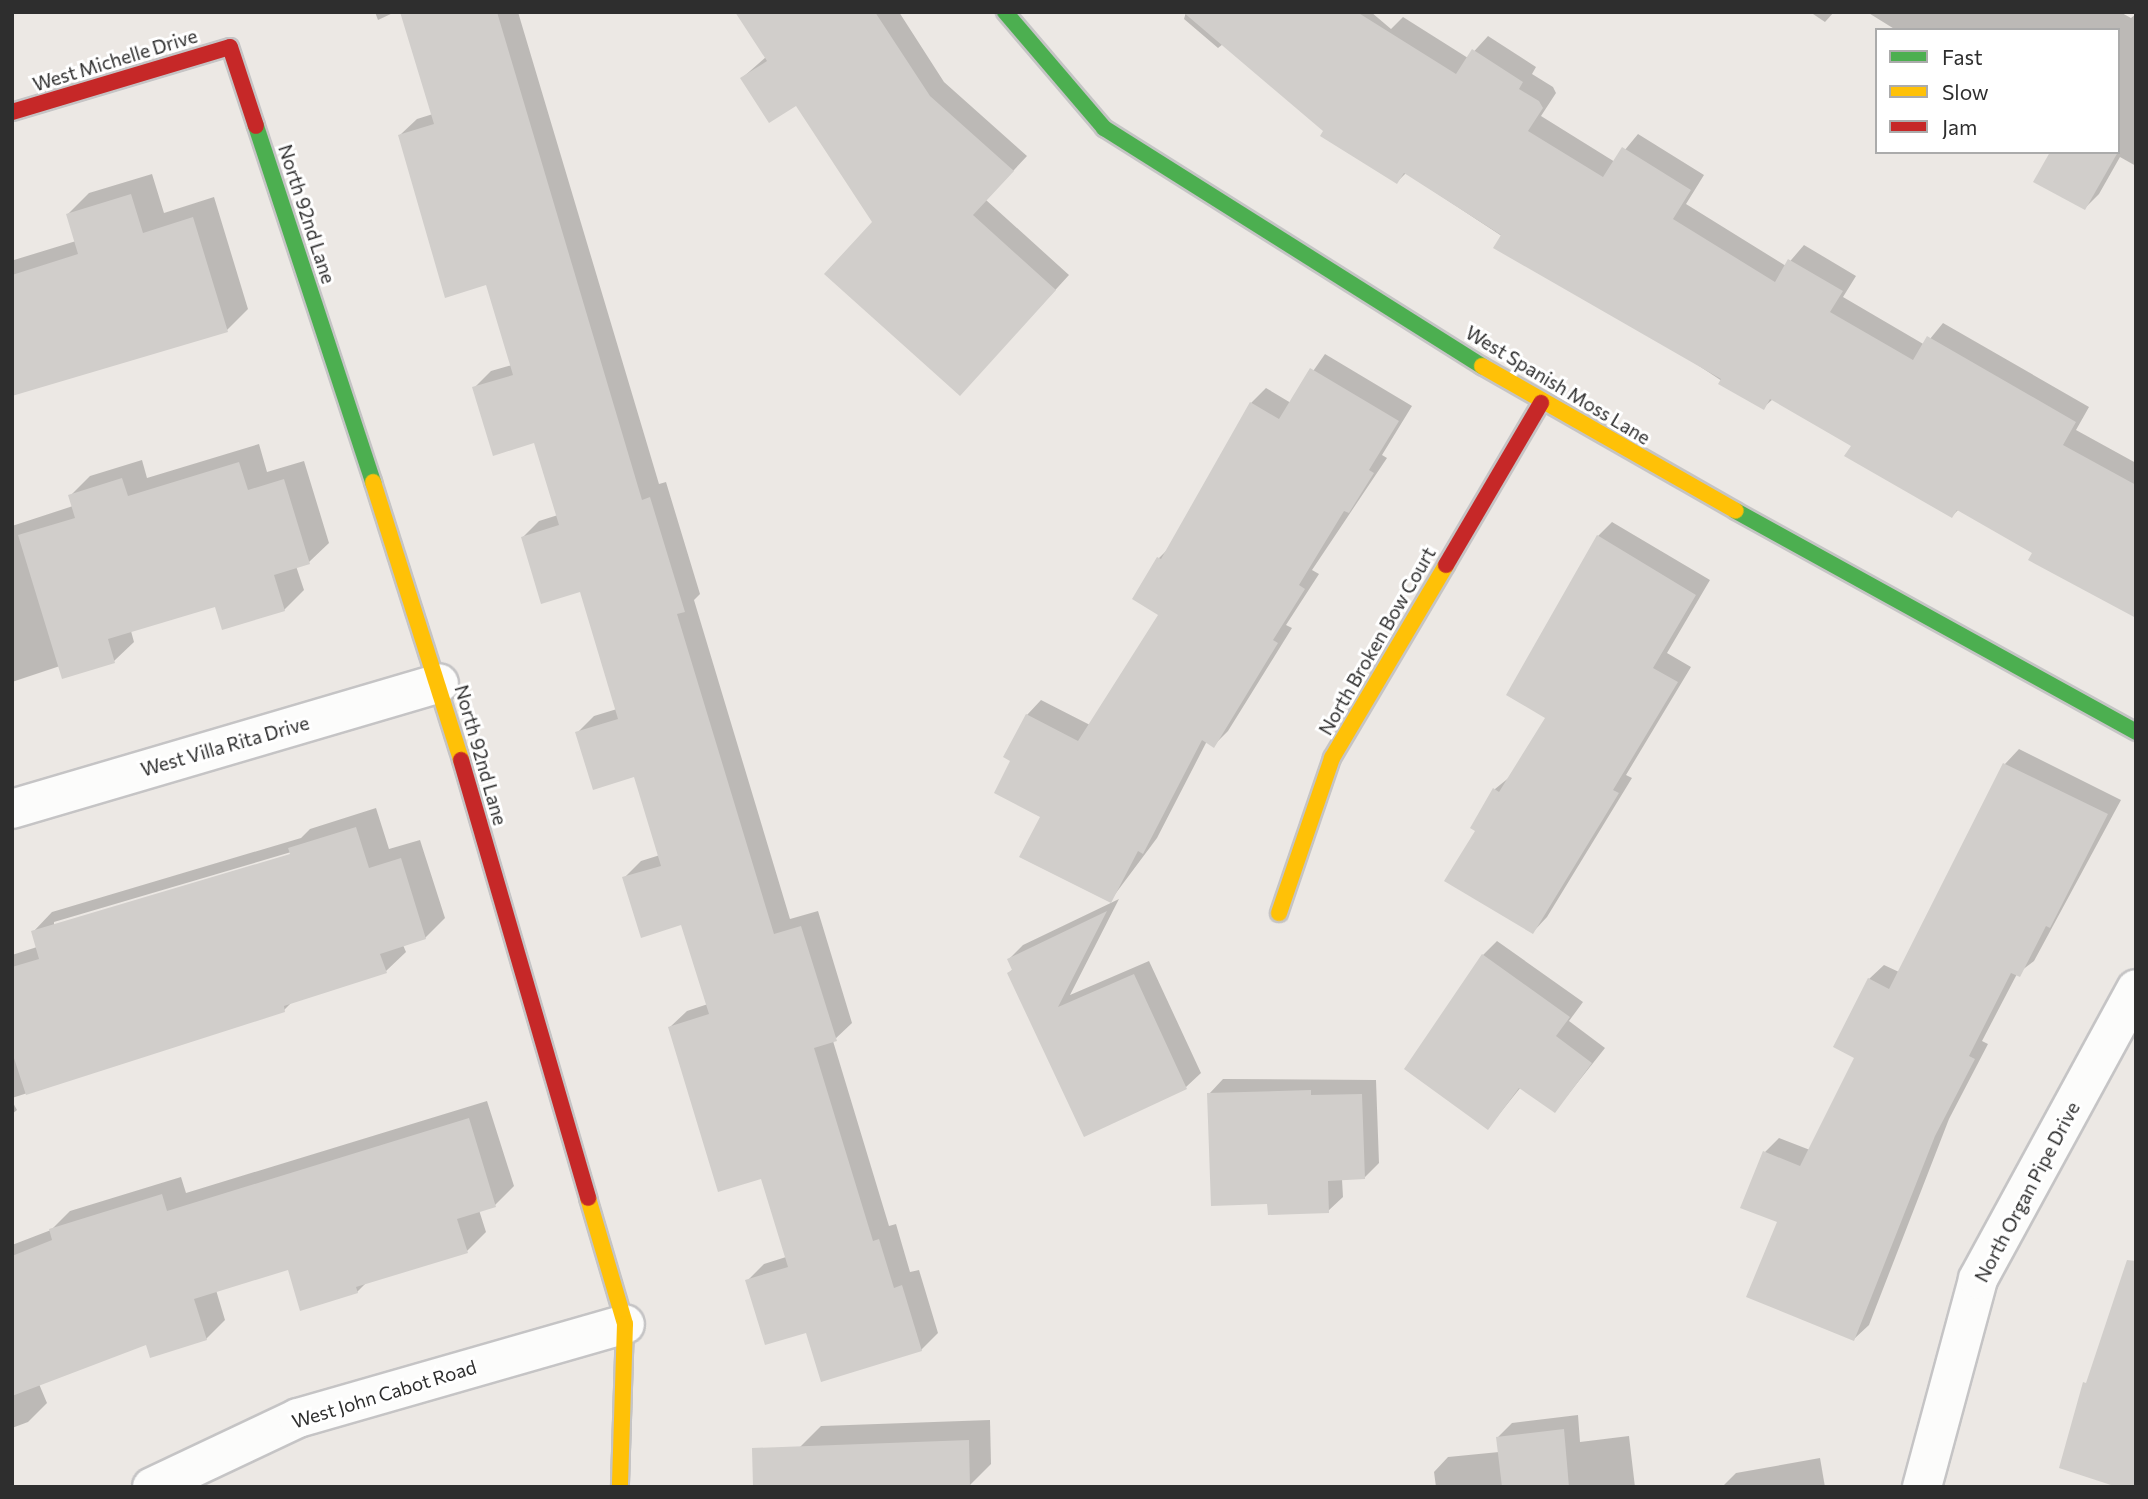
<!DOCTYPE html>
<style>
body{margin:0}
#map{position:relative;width:2148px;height:1499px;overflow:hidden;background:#ece8e4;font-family:Commissioner,sans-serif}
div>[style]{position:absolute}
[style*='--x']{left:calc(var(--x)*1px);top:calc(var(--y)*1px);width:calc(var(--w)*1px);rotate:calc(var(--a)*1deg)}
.shadow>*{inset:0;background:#0003}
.building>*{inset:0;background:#d1cecb}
.roads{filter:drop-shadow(2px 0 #c5c4c5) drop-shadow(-2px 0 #c5c4c5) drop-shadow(0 2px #c5c4c5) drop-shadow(0 -2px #c5c4c5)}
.street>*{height:38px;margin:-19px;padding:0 19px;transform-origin:19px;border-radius:19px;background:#fcfcfb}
.fast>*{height:16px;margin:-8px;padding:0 8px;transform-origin:8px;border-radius:8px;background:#4caf50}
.slow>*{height:16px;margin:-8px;padding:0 8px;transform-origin:8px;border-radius:8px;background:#ffc107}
.jam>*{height:16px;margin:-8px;padding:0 8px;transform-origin:8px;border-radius:8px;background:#c62828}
span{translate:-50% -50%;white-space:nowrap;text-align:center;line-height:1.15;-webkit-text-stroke:6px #fff;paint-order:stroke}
.street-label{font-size:19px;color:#2e2e2e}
.frame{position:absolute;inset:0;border:14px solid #2e2e2e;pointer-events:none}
.legend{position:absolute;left:1875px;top:28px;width:245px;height:126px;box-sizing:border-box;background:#fff;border:2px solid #ababab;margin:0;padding:9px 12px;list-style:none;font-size:21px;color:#2e2e2e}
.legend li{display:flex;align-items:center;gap:14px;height:35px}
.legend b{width:35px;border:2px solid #ababab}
</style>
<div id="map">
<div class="shadow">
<i style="clip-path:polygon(375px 12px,395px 12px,378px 20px)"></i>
<i style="clip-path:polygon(402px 12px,518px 12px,659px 484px,666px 482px,700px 594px,694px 600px,790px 919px,818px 911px,852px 1023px,833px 1041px,889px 1226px,896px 1224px,910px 1272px,919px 1270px,938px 1333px,921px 1350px,807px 1330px,747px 1281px,764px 1264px,786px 1257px,762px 1177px,670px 1027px,687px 1011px,708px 1004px,683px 923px,624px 878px,641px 861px,660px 855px,635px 775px,577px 733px,594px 716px,617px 709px,581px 590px,523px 537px,539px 521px,558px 515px,535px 441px,474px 388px,491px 371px,512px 365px,487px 283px,400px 135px,417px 119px,433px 114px)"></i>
<i style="clip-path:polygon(737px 12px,899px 12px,944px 82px,1027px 156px,986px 200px,1069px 275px,974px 379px,797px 103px,742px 78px,766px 57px)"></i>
<i style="clip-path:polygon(1186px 12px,1371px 12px,1391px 29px,1403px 17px,1468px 58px,1488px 36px,1536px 67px,1532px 74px,1553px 87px,1556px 93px,1541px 116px,1615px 162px,1638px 134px,1704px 175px,1686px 204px,1786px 266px,1804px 245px,1856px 276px,1843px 297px,1925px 345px,1943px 323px,2089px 407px,2076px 430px,2136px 463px,2136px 614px,1959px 509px,1952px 516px,1853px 445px,1773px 399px,1763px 408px,1406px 173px,1397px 182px,1326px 130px,1223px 44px,1218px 48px,1184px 19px)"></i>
<i style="clip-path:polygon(1810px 12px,1834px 12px,1825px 22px)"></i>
<i style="clip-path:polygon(1867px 12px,2120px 12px,2131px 18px,2136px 14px,2136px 166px,2120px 157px,2099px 194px,2085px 208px,2052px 152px,2118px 152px,2118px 30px,1896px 30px)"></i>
<i style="clip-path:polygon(152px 174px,164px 213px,214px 197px,248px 309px,227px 330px,12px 394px,12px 254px,14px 260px,76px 241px,68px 214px,89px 193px)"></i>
<i style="clip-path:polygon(1325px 354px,1412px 406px,1382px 455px,1387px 458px,1312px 570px,1319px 574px,1286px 625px,1292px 628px,1228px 731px,1214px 745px,1207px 741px,1157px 838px,1110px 901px,1042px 816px,1013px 760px,1027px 715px,1041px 700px,1090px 725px,1160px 614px,1159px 558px,1170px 547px,1251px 403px,1266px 388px,1291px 403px)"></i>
<i style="clip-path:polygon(259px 444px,267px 472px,304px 461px,329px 543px,309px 562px,296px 566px,304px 590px,284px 610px,216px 605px,131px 631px,134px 642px,114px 661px,60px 666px,12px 682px,12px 526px,73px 506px,70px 496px,90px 476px,142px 460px,147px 478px)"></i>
<i style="clip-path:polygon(1612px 522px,1710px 580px,1667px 653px,1691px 667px,1626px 775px,1632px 778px,1547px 917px,1533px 932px,1478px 831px,1495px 789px,1511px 776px,1547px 717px,1598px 536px)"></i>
<i style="clip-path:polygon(2019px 749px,2121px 800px,2034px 961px,2017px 974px,1982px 1041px,1988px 1044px,1949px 1119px,1869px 1325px,1854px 1339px,1779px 1221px,1765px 1152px,1779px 1138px,1810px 1150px,1856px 1057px,1869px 979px,1884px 965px,1899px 972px,2005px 764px)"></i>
<i style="clip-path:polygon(evenodd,376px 808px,389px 849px,420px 840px,445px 918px,425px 938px,403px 945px,406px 952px,386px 971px,293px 1001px,284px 1010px,12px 1098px,12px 955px,37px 947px,33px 932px,52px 912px,301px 838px,310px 829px,376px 808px,298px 850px,299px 853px,54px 926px,54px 922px,298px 850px)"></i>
<i style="clip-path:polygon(1119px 899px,1070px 995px,1149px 961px,1201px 1073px,1186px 1087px,1085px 1135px,1009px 973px,1013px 969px,1009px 959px,1023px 945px)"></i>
<i style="clip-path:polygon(1497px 941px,1583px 1002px,1569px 1021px,1605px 1048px,1555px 1111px,1521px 1087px,1488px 1128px,1483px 955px)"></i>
<i style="clip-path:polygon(1223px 1079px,1376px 1080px,1379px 1163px,1364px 1178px,1342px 1179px,1343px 1197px,1328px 1211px,1269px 1203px,1209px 1094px)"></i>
<i style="clip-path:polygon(12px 1101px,17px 1110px,12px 1114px)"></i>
<i style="clip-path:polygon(487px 1101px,514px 1186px,495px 1205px,479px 1210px,486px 1232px,467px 1251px,367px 1282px,357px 1292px,289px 1268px,216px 1290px,225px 1320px,206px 1339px,147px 1342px,39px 1384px,47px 1403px,28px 1422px,12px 1428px,12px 1245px,51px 1230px,70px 1211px,181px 1177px,186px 1193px)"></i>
<i style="clip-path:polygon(1578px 1415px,1580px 1442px,1629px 1436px,1635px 1487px,1436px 1487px,1434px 1472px,1448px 1457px,1499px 1452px,1497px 1438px,1512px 1423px)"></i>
<i style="clip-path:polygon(990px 1420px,991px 1464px,969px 1486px,800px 1447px,821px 1426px)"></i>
<i style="clip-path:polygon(1820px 1458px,1825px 1487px,1722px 1487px,1736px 1473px)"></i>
</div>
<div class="building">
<i style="clip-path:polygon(400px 12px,497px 12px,642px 500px,650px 497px,685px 612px,677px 614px,774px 934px,801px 926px,837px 1041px,814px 1048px,873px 1241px,879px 1239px,894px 1288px,902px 1285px,922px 1351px,821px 1382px,806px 1333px,765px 1345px,745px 1280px,788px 1267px,761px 1179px,718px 1192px,668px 1027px,709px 1014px,681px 925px,641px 938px,622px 877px,661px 866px,634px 777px,593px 790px,575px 732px,618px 719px,580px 592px,541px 604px,521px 537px,559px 525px,534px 443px,493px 456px,472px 387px,513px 375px,486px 285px,445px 298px,398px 135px,434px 124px)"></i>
<i style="clip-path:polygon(735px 12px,875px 12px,930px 96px,1014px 171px,973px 215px,1056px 290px,960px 396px,824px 274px,872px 222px,796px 106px,769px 123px,740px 78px,767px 61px)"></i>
<i style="clip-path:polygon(1183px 12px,1357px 12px,1456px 74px,1472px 49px,1523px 82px,1519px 89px,1539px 101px,1543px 108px,1528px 131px,1603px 177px,1622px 147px,1691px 190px,1673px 219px,1775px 282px,1788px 259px,1843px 291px,1830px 312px,1913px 360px,1927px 336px,2076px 422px,2063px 445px,2136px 485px,2136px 618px,2028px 560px,2032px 553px,1957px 510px,1952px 518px,1844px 456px,1851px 446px,1770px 399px,1764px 410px,1718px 384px,1721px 379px,1493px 248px,1501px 235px,1404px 173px,1397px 184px,1320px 136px,1323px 131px)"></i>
<i style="clip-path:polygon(2050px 152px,2118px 152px,2085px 210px,2033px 182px)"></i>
<i style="clip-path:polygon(131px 194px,143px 233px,193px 217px,228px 332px,12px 396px,12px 275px,78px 254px,66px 214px)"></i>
<i style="clip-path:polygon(1310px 368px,1399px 421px,1369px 470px,1374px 473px,1349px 513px,1344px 511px,1299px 585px,1305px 589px,1273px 640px,1278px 643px,1214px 748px,1202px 740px,1143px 854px,1138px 851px,1111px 903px,1019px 857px,1040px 817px,994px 793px,1010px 761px,1003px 757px,1026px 714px,1078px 741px,1158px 615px,1132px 599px,1157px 557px,1161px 559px,1250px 402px,1279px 419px)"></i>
<i style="clip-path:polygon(239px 462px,248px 490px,284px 479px,310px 564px,274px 575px,285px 611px,222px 630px,215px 607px,108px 639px,115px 663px,62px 679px,18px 535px,75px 518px,68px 495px,122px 478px,128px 496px)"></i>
<i style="clip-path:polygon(1597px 535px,1696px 595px,1653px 668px,1678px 682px,1613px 790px,1619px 793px,1533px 934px,1444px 881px,1475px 831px,1470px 828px,1493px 788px,1499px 792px,1545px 718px,1506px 695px)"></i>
<i style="clip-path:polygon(2003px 763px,2108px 814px,2050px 928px,2046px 926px,2020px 977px,2011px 973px,1969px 1056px,1975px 1059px,1935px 1136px,1854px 1341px,1746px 1297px,1777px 1222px,1740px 1208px,1763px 1151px,1800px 1166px,1854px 1058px,1833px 1047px,1868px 978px,1889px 989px)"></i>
<i style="clip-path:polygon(356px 827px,369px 868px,401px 858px,426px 939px,380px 954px,387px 973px,284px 1006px,285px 1012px,26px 1095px,12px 1052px,12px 967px,39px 959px,31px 931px,290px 854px,288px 848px)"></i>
<i style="clip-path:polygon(1107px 911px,1058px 1007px,1134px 974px,1187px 1089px,1084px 1137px,1007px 973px,1012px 970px,1007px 959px)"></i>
<i style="clip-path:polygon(1482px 954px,1570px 1017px,1556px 1036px,1592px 1063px,1555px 1113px,1519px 1088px,1488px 1130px,1404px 1069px)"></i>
<i style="clip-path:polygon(1311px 1090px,1311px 1095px,1362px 1094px,1365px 1179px,1328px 1181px,1329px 1213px,1268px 1215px,1267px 1204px,1211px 1206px,1207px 1093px)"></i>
<i style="clip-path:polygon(469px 1118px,496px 1207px,457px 1219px,468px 1253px,356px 1287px,358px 1293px,300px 1311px,288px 1270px,194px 1299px,207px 1340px,150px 1358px,146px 1345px,12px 1396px,12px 1256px,52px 1240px,49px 1229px,162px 1194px,167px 1211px)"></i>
<i style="clip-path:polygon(2127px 1260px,2136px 1261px,2136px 1487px,2117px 1487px,2059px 1468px,2083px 1382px,2086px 1383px)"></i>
<i style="clip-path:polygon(1564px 1429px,1569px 1487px,1502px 1487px,1496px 1437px)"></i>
<i style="clip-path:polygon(969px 1440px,970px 1487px,753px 1487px,752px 1448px)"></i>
</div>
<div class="roads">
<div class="street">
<i style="--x:12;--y:809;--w:445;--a:-16.4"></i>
<i style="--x:152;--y:1487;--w:161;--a:-25.3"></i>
<i style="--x:298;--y:1418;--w:340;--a:-16"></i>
<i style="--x:1922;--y:1487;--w:215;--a:-74.9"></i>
<i style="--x:1978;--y:1279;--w:330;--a:-61.4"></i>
</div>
<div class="fast">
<i style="--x:1005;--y:12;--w:153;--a:49.5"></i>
<i style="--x:1104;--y:128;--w:447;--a:32.2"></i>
<i style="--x:256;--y:126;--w:375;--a:71.8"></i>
<i style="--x:1736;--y:511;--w:457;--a:28.9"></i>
</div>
<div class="slow">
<i style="--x:1482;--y:366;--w:292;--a:29.7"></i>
<i style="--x:373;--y:482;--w:292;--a:72.4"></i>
<i style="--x:1279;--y:913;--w:164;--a:-71.1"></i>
<i style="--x:1332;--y:758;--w:224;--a:-59.4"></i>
<i style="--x:588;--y:1198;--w:131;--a:73.6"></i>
<i style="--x:625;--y:1324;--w:163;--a:91.8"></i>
</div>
<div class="jam">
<i style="--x:12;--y:112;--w:227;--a:-16.6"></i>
<i style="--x:230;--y:47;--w:83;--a:71.8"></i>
<i style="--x:1446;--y:565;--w:188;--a:-59.6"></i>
<i style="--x:461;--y:760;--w:456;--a:73.8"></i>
</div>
</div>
<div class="street-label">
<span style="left:115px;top:60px;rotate:-17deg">West Michelle Drive</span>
<span style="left:307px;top:214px;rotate:72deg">North 92nd Lane</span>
<span style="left:1558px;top:385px;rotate:31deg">West Spanish Moss Lane</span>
<span style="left:1377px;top:641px;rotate:-60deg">North Broken Bow Court</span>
<span style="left:225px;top:746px;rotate:-16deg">West Villa Rita Drive</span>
<span style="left:481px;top:755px;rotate:74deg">North 92nd Lane</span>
<span style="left:2027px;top:1192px;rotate:-62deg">North Organ Pipe Drive</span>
<span style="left:384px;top:1394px;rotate:-17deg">West John Cabot Road</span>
</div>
<div class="frame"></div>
<ul class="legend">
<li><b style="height:9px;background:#4caf50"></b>Fast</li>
<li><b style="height:9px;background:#ffc107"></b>Slow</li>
<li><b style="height:9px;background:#c62828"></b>Jam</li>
</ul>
</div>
